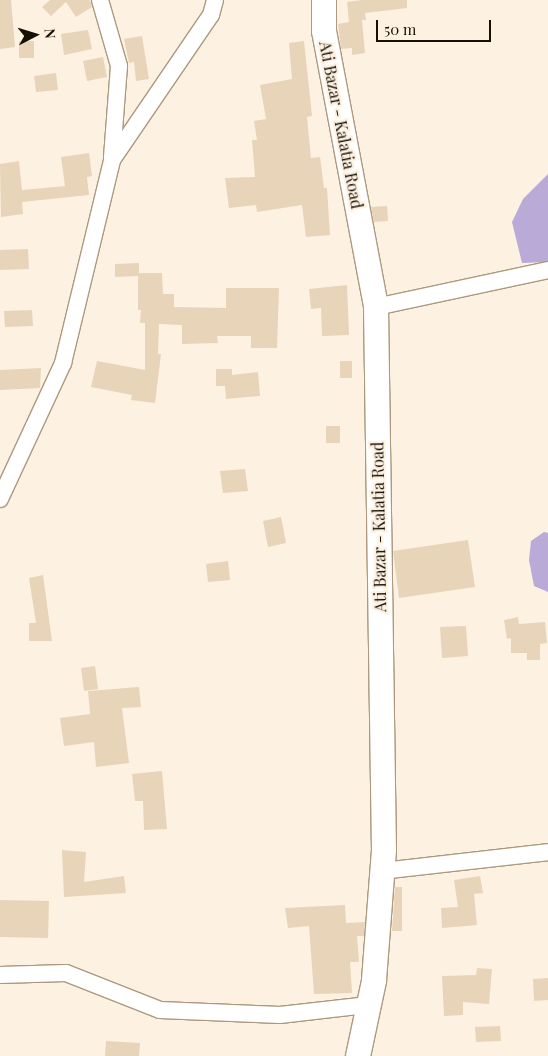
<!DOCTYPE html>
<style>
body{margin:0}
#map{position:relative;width:548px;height:1056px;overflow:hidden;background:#fdf1e1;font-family:"Playfair Display",serif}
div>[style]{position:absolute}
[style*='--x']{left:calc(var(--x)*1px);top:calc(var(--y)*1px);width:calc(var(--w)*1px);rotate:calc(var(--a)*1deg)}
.water>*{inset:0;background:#baaad8}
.building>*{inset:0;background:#e8d4b9}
.roads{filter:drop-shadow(1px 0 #ac997f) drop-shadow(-1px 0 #ac997f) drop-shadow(0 1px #ac997f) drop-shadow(0 -1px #ac997f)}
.minor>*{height:16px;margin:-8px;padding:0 8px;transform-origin:8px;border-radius:8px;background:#fff}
.secondary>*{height:24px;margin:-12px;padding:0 12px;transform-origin:12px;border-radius:12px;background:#fff}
span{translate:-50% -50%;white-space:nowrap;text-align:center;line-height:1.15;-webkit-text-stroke:4.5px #fdf1e1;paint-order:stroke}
.street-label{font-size:16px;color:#150f06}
.north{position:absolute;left:10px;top:10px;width:50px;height:50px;-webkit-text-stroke:4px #fdf1e1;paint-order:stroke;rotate:85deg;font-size:14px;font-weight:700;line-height:20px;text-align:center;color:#150f06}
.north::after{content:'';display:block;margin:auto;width:18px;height:22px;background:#150f06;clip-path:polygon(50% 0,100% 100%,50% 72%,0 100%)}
.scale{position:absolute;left:376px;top:20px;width:115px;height:22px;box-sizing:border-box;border:2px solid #150f06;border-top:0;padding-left:6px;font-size:15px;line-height:18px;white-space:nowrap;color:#150f06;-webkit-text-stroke:4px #fdf1e1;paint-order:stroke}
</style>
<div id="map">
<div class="water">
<i style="clip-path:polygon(548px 174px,548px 262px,522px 263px,512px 222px,523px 199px)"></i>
<i style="clip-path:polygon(544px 532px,548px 533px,548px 592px,534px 586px,529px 560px,531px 541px)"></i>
</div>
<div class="building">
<i style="clip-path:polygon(0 0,11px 0,15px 47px,0 49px)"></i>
<i style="clip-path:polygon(50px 0,90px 0,92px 7px,76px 17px,66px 2px,51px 16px,42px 7px)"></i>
<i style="clip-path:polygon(362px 0,407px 0,407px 8px,365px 13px,366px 20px,362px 20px,365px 53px,352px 55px,352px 48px,341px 49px,338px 24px,349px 22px,347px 2px)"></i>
<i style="clip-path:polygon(88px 30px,92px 49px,64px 55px,61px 34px)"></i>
<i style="clip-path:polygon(142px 36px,149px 79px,136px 81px,134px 62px,129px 63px,124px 39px)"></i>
<i style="clip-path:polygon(19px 41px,34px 41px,34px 58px,19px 58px)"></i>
<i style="clip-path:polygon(304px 41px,312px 116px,307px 117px,311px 158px,320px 157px,324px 188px,327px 188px,330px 235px,306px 237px,302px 205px,257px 212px,256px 205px,229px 208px,225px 178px,255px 177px,252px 140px,257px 140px,254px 121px,266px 119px,260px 85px,292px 79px,289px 43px)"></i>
<i style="clip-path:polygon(103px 57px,107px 77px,87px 81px,83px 61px)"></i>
<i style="clip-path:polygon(56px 73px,58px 90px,36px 92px,34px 76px)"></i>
<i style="clip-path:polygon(89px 153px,92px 176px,87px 177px,89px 195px,22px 202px,23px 214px,1px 217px,0 164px,19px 161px,22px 190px,65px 186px,61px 157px)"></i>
<i style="clip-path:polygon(387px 206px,388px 221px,374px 222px,371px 207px)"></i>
<i style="clip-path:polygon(28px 249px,29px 269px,0 270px,0 250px)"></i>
<i style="clip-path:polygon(139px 263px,139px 273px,162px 273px,163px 294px,174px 294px,174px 307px,226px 308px,226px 288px,279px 288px,277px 348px,251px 348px,251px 336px,217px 336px,218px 343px,182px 344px,182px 325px,159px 324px,158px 354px,161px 354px,155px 403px,131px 400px,132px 395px,91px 387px,97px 361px,145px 370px,145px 323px,140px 323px,141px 310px,138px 310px,138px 276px,115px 277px,115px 264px)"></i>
<i style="clip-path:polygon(347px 285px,349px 335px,322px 336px,321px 308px,311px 309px,309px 289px)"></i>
<i style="clip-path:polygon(32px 310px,33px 326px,5px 327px,4px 311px)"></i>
<i style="clip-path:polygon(340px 361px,352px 361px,352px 378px,340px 378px)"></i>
<i style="clip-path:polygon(41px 368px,40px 388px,0 390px,0 370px)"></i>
<i style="clip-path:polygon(216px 369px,232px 369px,232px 375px,258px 372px,260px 396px,226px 399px,225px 386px,216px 386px)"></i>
<i style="clip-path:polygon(326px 426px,340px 426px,340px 443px,326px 443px)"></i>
<i style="clip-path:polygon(245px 469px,248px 491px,223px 493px,220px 471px)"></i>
<i style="clip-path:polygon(281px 517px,286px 543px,268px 547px,263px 521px)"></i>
<i style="clip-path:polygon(468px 540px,475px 587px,399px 598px,393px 551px)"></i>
<i style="clip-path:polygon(228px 561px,230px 580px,208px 582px,206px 564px)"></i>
<i style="clip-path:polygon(43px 575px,52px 641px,29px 641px,29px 623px,36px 623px,29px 578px)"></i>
<i style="clip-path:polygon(518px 617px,519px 624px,545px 622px,547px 643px,540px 644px,540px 660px,527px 660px,527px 653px,511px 653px,511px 638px,507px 639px,504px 620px)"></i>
<i style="clip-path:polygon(466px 626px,468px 656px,442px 658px,440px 627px)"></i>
<i style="clip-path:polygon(95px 666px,98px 689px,84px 691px,81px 668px)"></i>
<i style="clip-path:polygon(139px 687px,141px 707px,122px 708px,129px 763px,96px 767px,94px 742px,64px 746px,60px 718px,90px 714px,88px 691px)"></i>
<i style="clip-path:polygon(162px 771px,167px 829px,144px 830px,143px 801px,135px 801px,132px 774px)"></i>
<i style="clip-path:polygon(62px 850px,86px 852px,84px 882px,124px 876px,126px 893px,64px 897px)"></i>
<i style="clip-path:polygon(480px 876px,483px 893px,474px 894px,477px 925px,442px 928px,441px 908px,458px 907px,454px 880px)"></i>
<i style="clip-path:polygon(395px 887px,402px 887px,402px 931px,392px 931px)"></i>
<i style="clip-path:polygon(0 900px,49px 901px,48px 938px,0 937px)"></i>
<i style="clip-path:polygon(345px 905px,346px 923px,365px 922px,364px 936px,357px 936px,359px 962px,350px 962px,352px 993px,314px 994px,309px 926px,288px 928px,285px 908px)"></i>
<i style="clip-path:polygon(477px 968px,492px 969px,489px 1004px,463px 1002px,463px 1015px,444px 1016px,442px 976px,476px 975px)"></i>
<i style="clip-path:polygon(548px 978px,548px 1000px,534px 1001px,533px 979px)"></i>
<i style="clip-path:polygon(500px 1026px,501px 1041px,476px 1042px,475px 1027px)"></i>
<i style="clip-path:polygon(106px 1041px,140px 1043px,139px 1056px,105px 1056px)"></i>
</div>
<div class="roads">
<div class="minor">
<i style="--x:100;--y:0;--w:69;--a:73.9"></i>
<i style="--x:119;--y:66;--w:92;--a:94.4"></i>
<i style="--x:376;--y:307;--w:176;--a:-12.1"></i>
<i style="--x:0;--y:499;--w:150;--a:-65.1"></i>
<i style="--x:63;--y:363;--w:209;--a:-76.4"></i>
<i style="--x:112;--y:160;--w:176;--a:-55.7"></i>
<i style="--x:211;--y:15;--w:16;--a:-75"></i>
<i style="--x:382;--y:871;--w:167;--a:-6.5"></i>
<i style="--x:0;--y:975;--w:66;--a:-1.7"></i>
<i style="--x:66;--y:973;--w:101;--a:21.5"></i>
<i style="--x:160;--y:1010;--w:120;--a:2.4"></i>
<i style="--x:280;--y:1015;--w:89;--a:-6.5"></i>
</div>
<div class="secondary">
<i style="--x:324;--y:0;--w:31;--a:90"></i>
<i style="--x:324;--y:31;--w:281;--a:79.3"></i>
<i style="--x:376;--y:307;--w:543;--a:89.16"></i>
<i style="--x:384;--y:850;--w:131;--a:94.4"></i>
<i style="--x:374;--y:981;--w:77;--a:102"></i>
</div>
</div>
<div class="street-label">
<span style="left:341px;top:125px;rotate:79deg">Ati Bazar - Kalatia Road</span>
<span style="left:379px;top:527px;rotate:-91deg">Ati Bazar - Kalatia Road</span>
</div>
<div class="north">N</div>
<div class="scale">50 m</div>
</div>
